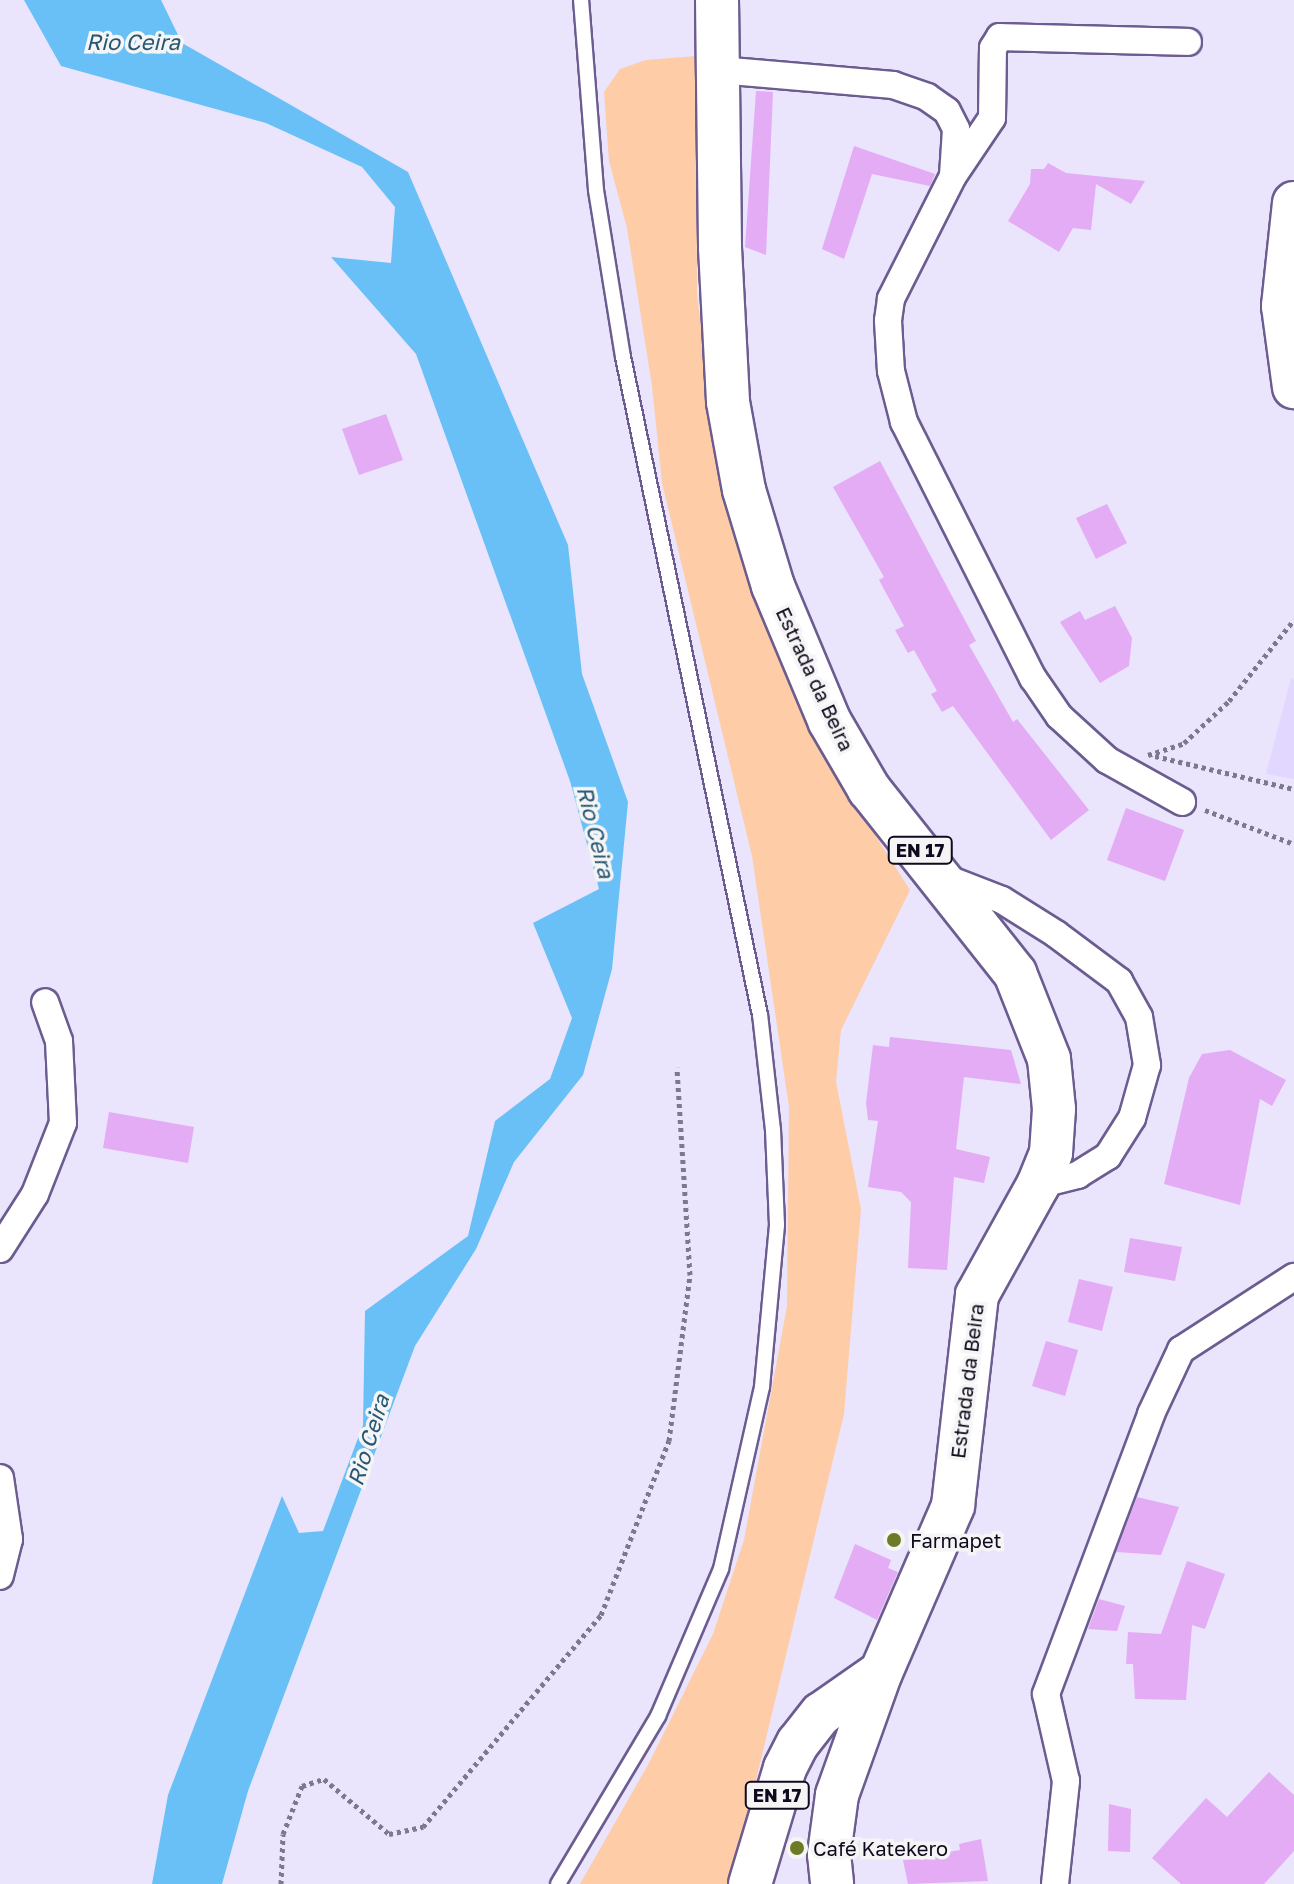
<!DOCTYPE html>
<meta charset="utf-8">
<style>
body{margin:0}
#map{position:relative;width:1294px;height:1884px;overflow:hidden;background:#eae4fc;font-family:"Golos Text",sans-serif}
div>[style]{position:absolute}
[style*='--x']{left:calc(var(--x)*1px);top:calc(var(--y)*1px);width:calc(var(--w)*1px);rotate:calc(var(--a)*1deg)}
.built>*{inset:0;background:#e2d7ff}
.green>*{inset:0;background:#fecca7}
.water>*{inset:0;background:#68c0f6}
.building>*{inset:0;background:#e3acf5}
.path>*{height:5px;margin-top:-2.5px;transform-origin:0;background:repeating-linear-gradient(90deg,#7e788e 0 4px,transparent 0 8px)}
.roads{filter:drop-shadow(2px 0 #6c5c90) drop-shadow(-2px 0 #6c5c90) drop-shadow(0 2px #6c5c90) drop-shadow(0 -2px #6c5c90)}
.lane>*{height:14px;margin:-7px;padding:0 7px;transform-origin:7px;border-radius:7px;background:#fff}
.street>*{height:26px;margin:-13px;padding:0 13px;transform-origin:13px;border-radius:13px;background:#fff}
.primary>*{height:42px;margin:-21px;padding:0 21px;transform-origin:21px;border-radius:21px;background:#fff}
.dots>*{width:22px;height:22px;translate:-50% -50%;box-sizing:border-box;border:4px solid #f5f5f5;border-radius:50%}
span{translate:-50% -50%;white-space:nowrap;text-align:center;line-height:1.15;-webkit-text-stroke:7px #f5f5f5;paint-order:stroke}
.shield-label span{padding:2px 6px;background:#f5f5f5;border:2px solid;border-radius:6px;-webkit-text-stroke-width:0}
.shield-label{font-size:18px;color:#110a1e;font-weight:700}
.street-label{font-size:20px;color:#110a1e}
.poi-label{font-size:20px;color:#110a1e}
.left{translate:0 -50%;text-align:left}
.water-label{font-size:22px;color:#275673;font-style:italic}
</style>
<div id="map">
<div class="built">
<i style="clip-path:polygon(1291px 678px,1294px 680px,1294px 779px,1266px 774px)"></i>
</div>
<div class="green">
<i style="clip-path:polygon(696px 56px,697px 294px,720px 487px,776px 649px,856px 805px,910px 890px,841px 1030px,836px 1082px,861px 1209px,844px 1414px,731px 1884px,580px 1884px,649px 1763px,713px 1634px,744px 1540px,787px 1306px,789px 1107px,752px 856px,662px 483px,652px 386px,627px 228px,609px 161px,604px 92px,620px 69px,646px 60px)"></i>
</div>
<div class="water">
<i style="clip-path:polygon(24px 0,161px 0,182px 43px,408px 172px,568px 545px,582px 674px,628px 802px,612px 969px,583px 1075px,514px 1162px,476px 1249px,415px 1346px,248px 1791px,222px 1884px,152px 1884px,168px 1795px,282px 1496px,299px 1533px,323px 1531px,363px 1425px,365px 1311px,468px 1236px,495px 1121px,550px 1079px,572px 1018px,533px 923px,599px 889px,570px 781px,416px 354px,331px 257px,391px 263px,395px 207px,362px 167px,266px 123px,61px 66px)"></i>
</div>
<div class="building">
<i style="clip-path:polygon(756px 91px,773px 92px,766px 255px,745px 247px)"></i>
<i style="clip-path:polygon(854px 146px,935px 174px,930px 186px,872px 174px,844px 259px,822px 249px)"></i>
<i style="clip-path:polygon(1048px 163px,1066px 173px,1145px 181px,1131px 204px,1096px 184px,1091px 230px,1073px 228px,1059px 252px,1008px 221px,1030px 184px,1031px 169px,1044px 169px)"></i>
<i style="clip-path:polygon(386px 414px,403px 460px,359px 475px,342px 429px)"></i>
<i style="clip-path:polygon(880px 461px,976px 641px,969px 645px,1013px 722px,1017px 719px,1089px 810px,1051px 840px,953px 706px,942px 712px,931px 694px,937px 691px,914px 650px,908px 653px,895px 630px,904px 626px,879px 580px,884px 577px,833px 487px)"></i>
<i style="clip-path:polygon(1107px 504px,1127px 543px,1096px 559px,1076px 518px)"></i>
<i style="clip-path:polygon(1115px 606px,1132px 638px,1129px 666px,1100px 683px,1060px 622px,1080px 611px,1085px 620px)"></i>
<i style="clip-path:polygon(1126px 808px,1184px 830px,1165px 881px,1107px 860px)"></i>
<i style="clip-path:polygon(890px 1037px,1011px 1050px,1021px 1084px,964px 1077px,956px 1149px,990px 1157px,984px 1183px,954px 1177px,947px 1270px,908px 1268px,911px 1202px,901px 1192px,868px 1187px,878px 1121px,868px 1120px,866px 1103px,873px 1045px,889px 1047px)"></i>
<i style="clip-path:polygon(1230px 1050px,1286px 1080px,1272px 1106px,1260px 1099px,1240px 1205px,1164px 1184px,1189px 1078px,1202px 1054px)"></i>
<i style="clip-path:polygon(109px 1112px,194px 1127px,188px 1163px,103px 1148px)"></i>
<i style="clip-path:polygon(1130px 1238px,1182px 1247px,1175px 1281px,1124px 1272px)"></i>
<i style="clip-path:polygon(1079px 1279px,1113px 1287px,1102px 1331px,1068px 1322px)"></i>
<i style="clip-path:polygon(1046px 1341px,1078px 1350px,1065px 1396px,1032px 1386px)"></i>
<i style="clip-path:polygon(1137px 1497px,1179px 1507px,1161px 1555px,1116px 1552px)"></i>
<i style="clip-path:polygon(855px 1544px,891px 1560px,888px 1568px,898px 1572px,877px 1620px,834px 1598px)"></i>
<i style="clip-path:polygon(1187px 1561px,1225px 1574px,1205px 1629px,1192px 1625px,1186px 1700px,1135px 1699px,1133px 1664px,1126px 1664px,1128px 1632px,1161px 1634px)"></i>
<i style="clip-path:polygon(1099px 1599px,1125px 1606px,1117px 1631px,1088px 1629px)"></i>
<i style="clip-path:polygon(1269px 1772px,1294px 1795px,1294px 1851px,1264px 1884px,1181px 1884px,1152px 1858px,1206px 1798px,1227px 1817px)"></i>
<i style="clip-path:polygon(1109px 1804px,1131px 1809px,1130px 1852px,1108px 1851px)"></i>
<i style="clip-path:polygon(981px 1839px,988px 1881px,908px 1884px,903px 1860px,960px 1850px,959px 1844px)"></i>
</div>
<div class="path">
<i style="--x:1148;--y:755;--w:38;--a:-18"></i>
<i style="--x:1184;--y:743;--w:62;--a:-43"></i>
<i style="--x:1229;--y:701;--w:104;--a:-51.3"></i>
<i style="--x:1155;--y:756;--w:143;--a:13.4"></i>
<i style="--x:1205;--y:810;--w:95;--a:20.9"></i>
<i style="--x:281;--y:1884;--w:50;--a:-87.7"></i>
<i style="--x:283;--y:1834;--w:52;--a:-68.4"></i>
<i style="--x:302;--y:1786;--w:23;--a:-18"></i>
<i style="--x:324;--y:1779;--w:85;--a:40.2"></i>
<i style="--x:389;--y:1834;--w:35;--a:-12"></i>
<i style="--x:423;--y:1827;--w:277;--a:-50"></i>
<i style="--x:601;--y:1615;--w:187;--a:-68.7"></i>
<i style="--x:669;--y:1441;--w:167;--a:-82.8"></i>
<i style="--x:690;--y:1275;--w:208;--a:-93.6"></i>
</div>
<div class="roads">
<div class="lane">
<i style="--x:558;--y:1884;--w:196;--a:-59.2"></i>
<i style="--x:658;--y:1716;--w:160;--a:-66.8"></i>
<i style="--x:721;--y:1569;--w:187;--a:-77.3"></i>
<i style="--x:762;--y:1387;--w:163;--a:-84.7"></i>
<i style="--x:777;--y:1225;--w:95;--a:-92.4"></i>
<i style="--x:773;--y:1130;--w:116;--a:-96.4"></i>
<i style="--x:760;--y:1015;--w:672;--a:-101.76"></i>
<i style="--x:623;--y:357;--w:169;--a:-99.2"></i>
<i style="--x:596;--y:190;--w:191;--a:-94.5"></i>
</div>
<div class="street">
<i style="--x:719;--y:70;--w:175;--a:4.9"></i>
<i style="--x:893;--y:85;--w:36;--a:19"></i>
<i style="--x:927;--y:97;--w:24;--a:35"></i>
<i style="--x:947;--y:111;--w:20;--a:63"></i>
<i style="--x:956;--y:129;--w:47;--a:93.7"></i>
<i style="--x:953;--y:176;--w:138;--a:116.8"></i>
<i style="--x:891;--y:299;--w:22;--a:98"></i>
<i style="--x:888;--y:321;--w:50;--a:86.6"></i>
<i style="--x:891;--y:371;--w:53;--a:75.7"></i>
<i style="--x:904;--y:422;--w:287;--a:63.3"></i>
<i style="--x:1033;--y:678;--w:46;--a:55.6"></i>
<i style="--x:1059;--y:716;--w:65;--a:42.5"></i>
<i style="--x:1107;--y:760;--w:86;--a:29.2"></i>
<i style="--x:955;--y:173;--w:66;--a:-56.1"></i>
<i style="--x:992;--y:118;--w:70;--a:-89.2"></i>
<i style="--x:993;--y:48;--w:13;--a:-58"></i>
<i style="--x:1000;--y:37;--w:188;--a:1.5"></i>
<i style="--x:943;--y:877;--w:63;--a:21.3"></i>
<i style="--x:1002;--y:900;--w:64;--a:32.2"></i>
<i style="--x:1056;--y:934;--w:79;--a:36.7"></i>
<i style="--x:1119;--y:981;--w:41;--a:60.9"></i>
<i style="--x:1139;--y:1017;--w:49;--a:80.5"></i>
<i style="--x:1147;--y:1065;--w:55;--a:105.8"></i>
<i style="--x:1132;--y:1118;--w:45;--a:122.3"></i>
<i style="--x:1108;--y:1156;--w:36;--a:148"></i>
<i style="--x:1078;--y:1175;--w:41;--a:166"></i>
<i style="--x:0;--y:1249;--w:65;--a:-57.5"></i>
<i style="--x:35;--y:1194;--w:76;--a:-68.5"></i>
<i style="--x:63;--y:1123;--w:82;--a:-92.8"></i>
<i style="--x:59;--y:1041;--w:41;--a:-109.7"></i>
<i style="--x:0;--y:1478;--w:62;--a:81.6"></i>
<i style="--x:9;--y:1539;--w:38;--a:104"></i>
<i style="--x:1055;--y:1884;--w:104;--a:-83.9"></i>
<i style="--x:1066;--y:1781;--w:89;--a:-102.9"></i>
<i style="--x:1046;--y:1694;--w:299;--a:-69.4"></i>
<i style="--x:1151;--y:1414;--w:71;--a:-64.9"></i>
<i style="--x:1181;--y:1350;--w:135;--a:-32.9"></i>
</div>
<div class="primary">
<i style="--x:717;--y:0;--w:248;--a:89.3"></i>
<i style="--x:720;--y:248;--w:154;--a:87"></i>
<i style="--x:728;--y:402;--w:89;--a:79.7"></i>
<i style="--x:744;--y:490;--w:100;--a:73.2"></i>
<i style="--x:773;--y:586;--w:147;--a:67.3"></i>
<i style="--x:830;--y:722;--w:78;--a:59.8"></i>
<i style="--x:869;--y:789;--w:235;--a:51.6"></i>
<i style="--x:1015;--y:973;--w:92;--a:68.4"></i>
<i style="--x:1049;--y:1059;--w:50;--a:84.3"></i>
<i style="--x:1054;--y:1109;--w:44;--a:93.9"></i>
<i style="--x:1051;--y:1153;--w:35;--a:112"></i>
<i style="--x:1038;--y:1185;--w:126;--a:119"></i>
<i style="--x:977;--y:1295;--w:212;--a:96.5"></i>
<i style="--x:953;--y:1506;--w:181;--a:113.4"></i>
<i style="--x:881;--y:1672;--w:131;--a:109.7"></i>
<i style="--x:837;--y:1795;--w:60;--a:97.7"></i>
<i style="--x:829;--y:1854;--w:30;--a:84"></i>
<i style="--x:1294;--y:203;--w:104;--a:96.1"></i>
<i style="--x:1283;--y:306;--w:82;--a:82.3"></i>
<i style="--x:750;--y:1884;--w:121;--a:-73.2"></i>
<i style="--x:785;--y:1768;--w:28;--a:-63"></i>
<i style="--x:798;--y:1743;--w:37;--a:-52"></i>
<i style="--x:821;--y:1714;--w:73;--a:-35"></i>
</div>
</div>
<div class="dots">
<i style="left:894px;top:1540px;background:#6d7a26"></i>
<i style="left:797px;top:1848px;background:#6d7a26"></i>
</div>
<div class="shield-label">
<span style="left:920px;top:850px">EN 17</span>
<span style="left:777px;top:1795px">EN 17</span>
</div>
<div class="street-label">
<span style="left:815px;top:679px;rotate:65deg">Estrada da Beira</span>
<span style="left:967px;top:1381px;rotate:-83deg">Estrada da Beira</span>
</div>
<div class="poi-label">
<span class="left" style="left:910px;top:1540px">Farmapet</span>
<span class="left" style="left:813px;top:1848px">Café Katekero</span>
</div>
<div class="water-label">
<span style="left:133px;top:42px">Rio Ceira</span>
<span style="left:596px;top:832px;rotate:76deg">Rio Ceira</span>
<span style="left:368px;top:1440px;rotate:-73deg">Rio Ceira</span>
</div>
</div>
